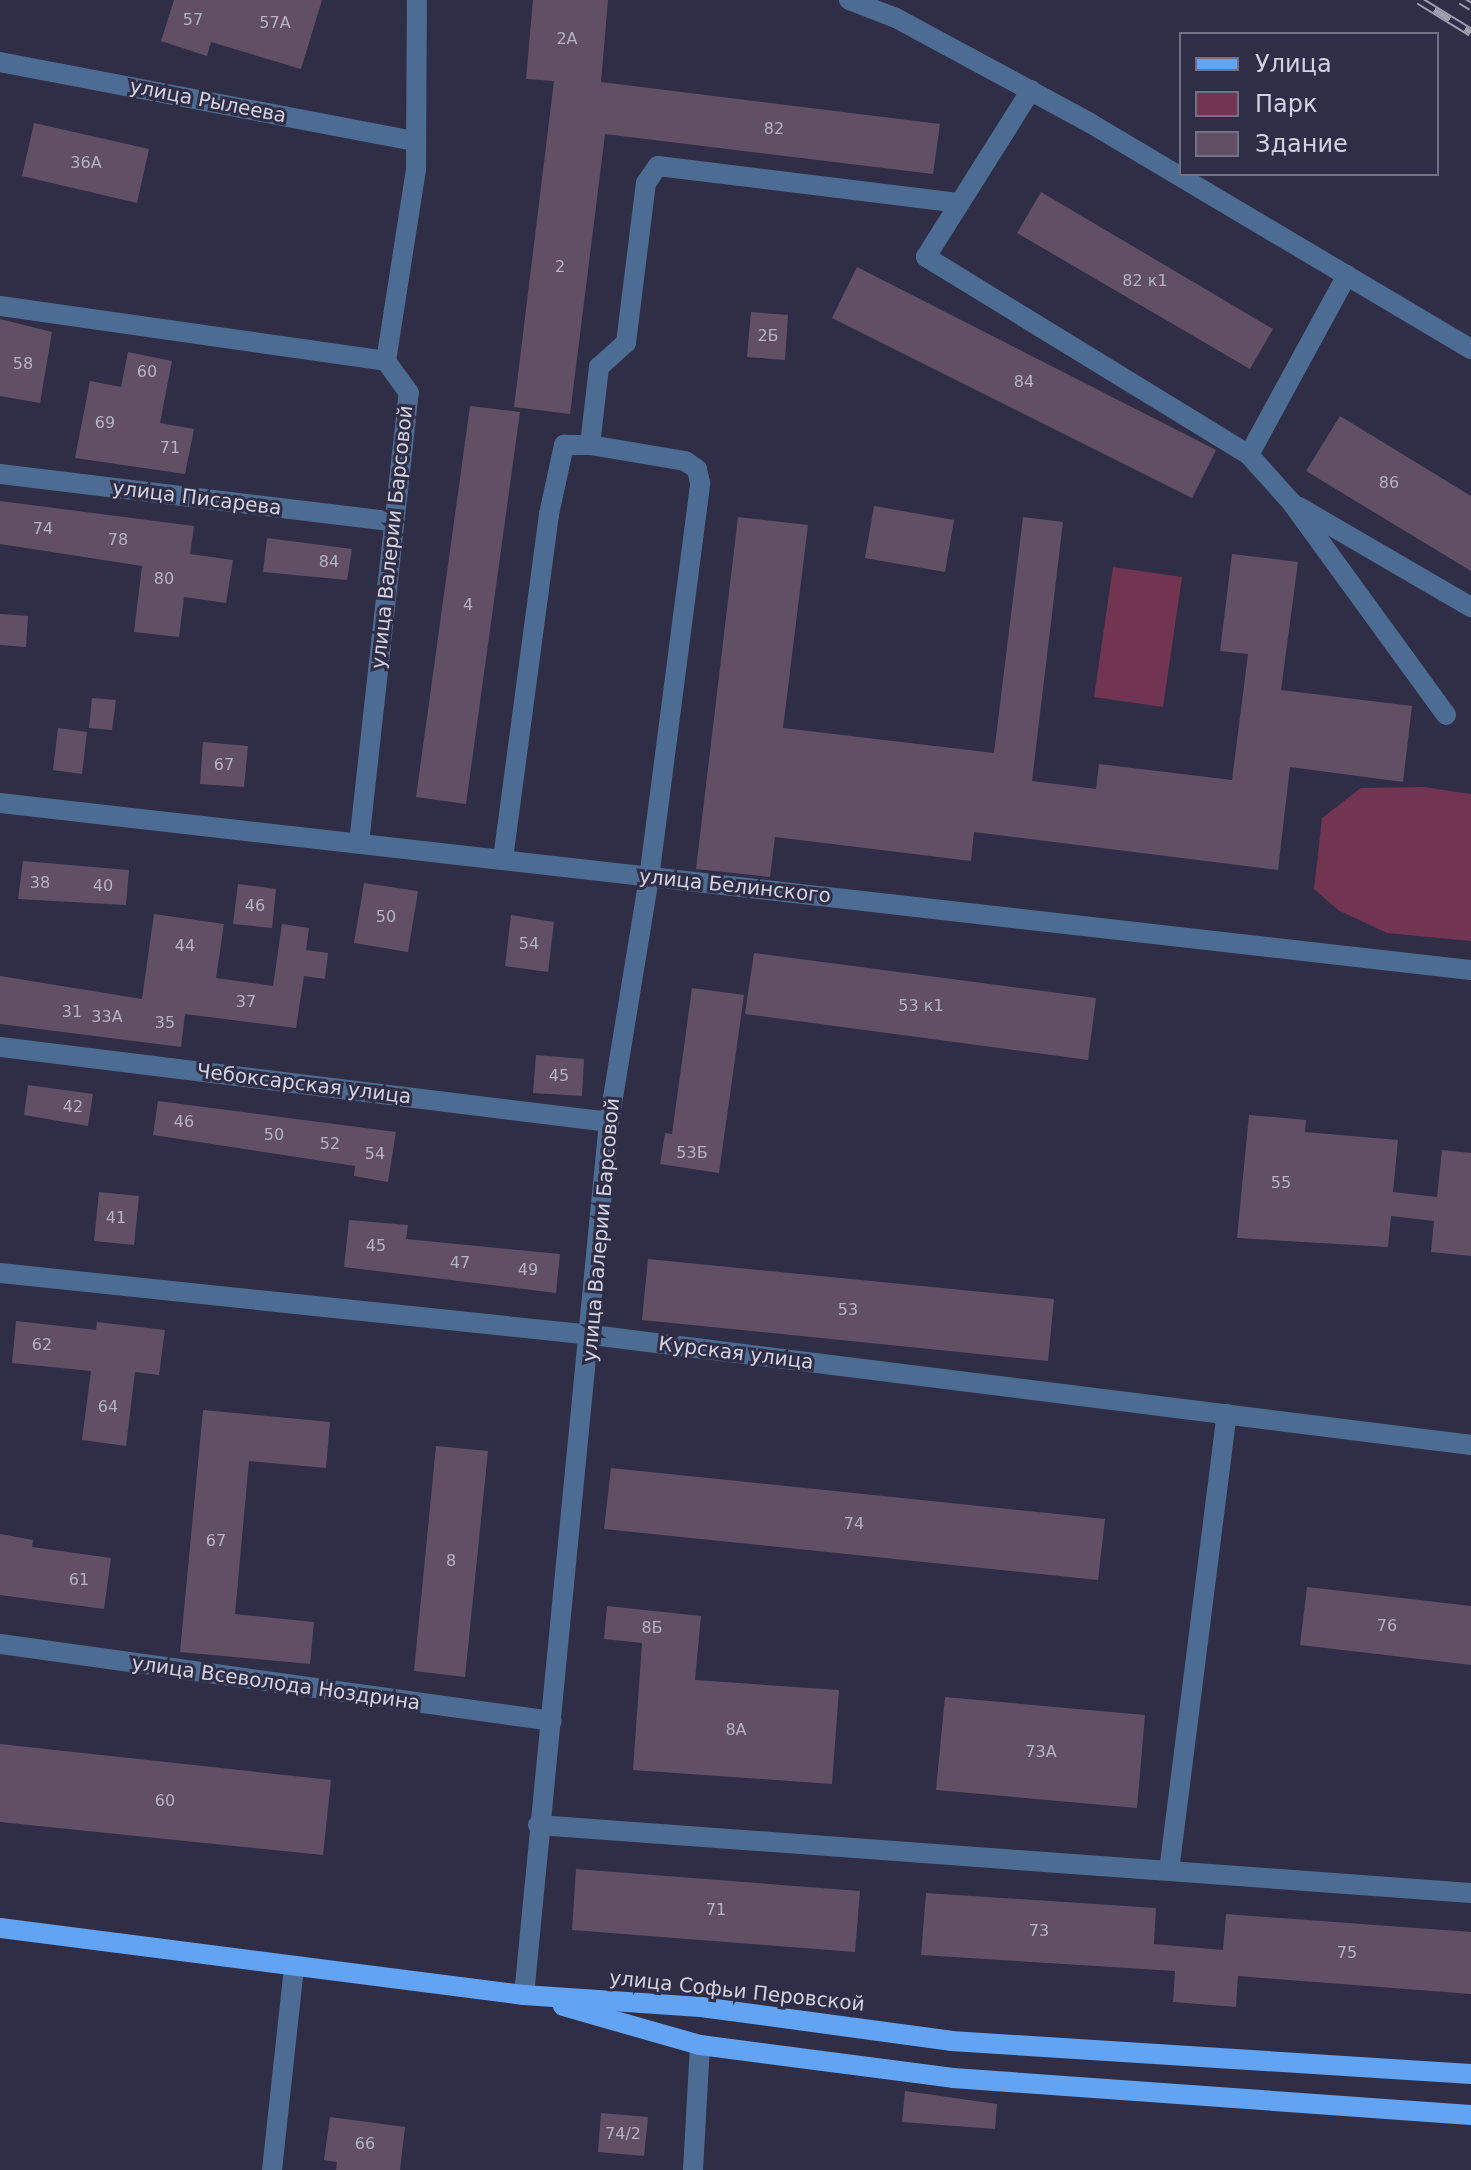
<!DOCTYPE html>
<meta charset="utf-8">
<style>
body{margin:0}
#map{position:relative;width:1471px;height:2170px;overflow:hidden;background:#302e46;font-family:"DejaVu Sans",sans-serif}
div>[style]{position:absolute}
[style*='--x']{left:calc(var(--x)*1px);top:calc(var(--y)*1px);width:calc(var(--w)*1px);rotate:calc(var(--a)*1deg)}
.green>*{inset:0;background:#713451}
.building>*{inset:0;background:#614f66}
.minor>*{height:20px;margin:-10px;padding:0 10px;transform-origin:10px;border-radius:10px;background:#4d6c93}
.major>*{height:20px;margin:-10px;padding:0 10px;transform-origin:10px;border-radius:10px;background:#63a3f3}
.rail>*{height:9px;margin-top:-4.5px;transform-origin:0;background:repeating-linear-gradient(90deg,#302e46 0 18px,#a09fb2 0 36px);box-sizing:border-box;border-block:2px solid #a09fb2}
span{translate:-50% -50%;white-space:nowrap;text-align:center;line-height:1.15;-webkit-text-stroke:6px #302e46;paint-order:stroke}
.number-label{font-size:16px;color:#b6b1c3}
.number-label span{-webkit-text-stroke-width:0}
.street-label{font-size:20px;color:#d3d2e2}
.legend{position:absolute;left:1179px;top:32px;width:260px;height:144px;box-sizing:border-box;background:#302e46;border:2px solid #717084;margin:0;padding:10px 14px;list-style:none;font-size:24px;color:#d3d2e2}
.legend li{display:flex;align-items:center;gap:16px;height:40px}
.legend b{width:40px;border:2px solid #717084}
</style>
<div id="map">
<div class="green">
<i style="clip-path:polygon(1113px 567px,1182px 577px,1163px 707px,1094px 697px)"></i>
<i style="clip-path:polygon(1423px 787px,1471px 794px,1471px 941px,1387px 933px,1338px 910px,1314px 889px,1322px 818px,1361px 788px)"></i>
</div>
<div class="building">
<i style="clip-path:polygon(174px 0,322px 0,301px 69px,211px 42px,207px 56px,161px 41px)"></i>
<i style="clip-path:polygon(533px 0,608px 0,601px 82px,940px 124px,933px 174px,605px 134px,570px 414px,514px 407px,554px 81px,526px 79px)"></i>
<i style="clip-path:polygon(34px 123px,149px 149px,137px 203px,22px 176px)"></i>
<i style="clip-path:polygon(1041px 192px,1273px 329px,1250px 369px,1017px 233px)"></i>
<i style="clip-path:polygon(857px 267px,1216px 450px,1192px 498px,832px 318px)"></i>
<i style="clip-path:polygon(751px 312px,788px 315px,785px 360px,747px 357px)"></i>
<i style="clip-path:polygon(0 319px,52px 332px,40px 403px,0 396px)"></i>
<i style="clip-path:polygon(128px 352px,172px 361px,160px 423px,194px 429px,185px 474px,75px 458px,90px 381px,121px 387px)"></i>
<i style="clip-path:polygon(470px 406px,520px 412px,466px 804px,416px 797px)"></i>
<i style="clip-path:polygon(1340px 416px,1471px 496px,1471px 571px,1306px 471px)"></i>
<i style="clip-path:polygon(0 501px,194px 526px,190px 554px,233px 560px,226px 603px,184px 597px,179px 637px,134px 632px,142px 566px,0 544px)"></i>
<i style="clip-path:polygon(874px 506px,954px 520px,945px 572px,865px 558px)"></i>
<i style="clip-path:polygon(738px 517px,808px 525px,783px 728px,994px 753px,1023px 517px,1063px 522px,1032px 781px,1096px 789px,1099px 764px,1232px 780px,1248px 654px,1220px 651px,1232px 554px,1298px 562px,1281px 690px,1412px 706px,1403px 782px,1290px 767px,1278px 870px,974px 832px,971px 861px,775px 837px,770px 877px,696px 869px)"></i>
<i style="clip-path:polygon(267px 538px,352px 549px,347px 580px,263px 572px)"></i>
<i style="clip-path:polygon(0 614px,28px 616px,26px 647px,0 645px)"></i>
<i style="clip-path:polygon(92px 698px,116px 700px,112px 730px,89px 728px)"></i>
<i style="clip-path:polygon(58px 728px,87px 732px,82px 774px,53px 770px)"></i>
<i style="clip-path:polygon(203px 742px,248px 746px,244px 787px,200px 784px)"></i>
<i style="clip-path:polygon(23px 861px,129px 870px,126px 905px,18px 899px)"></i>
<i style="clip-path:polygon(364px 883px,418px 891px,408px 952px,354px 943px)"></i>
<i style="clip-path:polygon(238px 884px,276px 889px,272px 928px,233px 924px)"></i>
<i style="clip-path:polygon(154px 914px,224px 924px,216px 978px,273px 986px,282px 924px,309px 928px,306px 950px,328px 953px,325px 979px,304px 976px,296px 1028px,185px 1014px,181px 1047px,0 1024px,0 976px,142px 999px)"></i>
<i style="clip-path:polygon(511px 915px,554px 922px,548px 972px,505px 966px)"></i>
<i style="clip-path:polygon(754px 953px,1096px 998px,1088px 1060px,745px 1014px)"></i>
<i style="clip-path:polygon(692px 988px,744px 995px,719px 1173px,660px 1164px,665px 1133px,672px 1134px)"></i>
<i style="clip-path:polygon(536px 1055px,584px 1059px,582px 1096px,533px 1093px)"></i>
<i style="clip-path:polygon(28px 1085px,93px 1094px,88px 1126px,24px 1115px)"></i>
<i style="clip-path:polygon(158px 1101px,396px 1132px,388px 1182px,354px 1176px,355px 1166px,153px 1135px)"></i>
<i style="clip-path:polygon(1249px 1115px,1306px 1120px,1305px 1132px,1398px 1140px,1393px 1192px,1437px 1197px,1442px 1150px,1471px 1153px,1471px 1256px,1431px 1252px,1434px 1221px,1391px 1216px,1388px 1247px,1237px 1238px)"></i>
<i style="clip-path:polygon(99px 1192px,139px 1196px,134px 1245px,94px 1241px)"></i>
<i style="clip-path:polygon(349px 1220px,408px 1225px,406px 1239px,560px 1254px,556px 1293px,344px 1267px)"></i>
<i style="clip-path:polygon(648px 1259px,1054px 1299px,1048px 1361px,642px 1320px)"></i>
<i style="clip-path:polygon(16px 1321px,96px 1330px,97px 1322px,165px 1330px,159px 1375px,135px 1372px,126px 1446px,82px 1440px,91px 1371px,12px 1363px)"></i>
<i style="clip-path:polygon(203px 1410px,330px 1422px,326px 1468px,249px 1461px,235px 1614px,314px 1622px,310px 1664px,180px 1652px)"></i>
<i style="clip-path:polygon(436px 1446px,488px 1451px,465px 1677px,414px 1671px)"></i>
<i style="clip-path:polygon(611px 1468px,1105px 1519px,1098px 1580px,604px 1529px)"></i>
<i style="clip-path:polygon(0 1534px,33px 1540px,32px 1547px,111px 1558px,104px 1609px,0 1595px)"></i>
<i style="clip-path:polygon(1307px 1587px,1471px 1606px,1471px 1665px,1300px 1645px)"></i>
<i style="clip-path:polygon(607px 1606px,701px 1616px,695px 1680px,839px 1690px,832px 1784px,633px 1770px,642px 1643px,604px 1639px)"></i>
<i style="clip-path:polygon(945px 1697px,1145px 1715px,1137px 1808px,936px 1790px)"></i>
<i style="clip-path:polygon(0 1744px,331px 1780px,323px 1855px,0 1822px)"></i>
<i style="clip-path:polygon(576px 1869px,860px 1891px,855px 1952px,572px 1930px)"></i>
<i style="clip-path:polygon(926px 1893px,1156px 1908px,1154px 1944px,1223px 1950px,1226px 1914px,1471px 1932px,1471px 1994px,1238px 1976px,1236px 2007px,1173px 2002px,1175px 1971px,921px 1955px)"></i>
<i style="clip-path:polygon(905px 2091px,997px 2104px,995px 2129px,902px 2122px)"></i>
<i style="clip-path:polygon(601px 2113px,648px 2117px,644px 2156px,598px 2152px)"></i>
<i style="clip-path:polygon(330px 2117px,405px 2127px,400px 2170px,336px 2170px,337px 2162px,324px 2160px)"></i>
</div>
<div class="minor">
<i style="--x:849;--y:0;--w:50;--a:21"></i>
<i style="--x:896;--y:18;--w:221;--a:28.4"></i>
<i style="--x:1090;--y:123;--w:443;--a:30.7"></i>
<i style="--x:0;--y:62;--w:423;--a:10.8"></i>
<i style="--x:1031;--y:90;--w:197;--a:122.2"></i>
<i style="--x:926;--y:257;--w:379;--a:31.5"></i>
<i style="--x:1347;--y:275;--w:205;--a:118.6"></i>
<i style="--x:1249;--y:455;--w:64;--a:48.1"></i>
<i style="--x:1292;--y:503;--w:262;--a:54"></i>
<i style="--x:0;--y:306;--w:390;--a:8.1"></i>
<i style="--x:0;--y:474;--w:397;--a:6.9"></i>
<i style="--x:1299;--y:507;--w:199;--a:30.2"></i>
<i style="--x:0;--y:803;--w:1480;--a:6.48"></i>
<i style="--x:359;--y:843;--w:453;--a:-83.7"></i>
<i style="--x:409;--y:393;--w:39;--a:-126"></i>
<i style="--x:386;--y:361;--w:193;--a:-81.1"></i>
<i style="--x:416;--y:170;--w:170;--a:-89.7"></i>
<i style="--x:503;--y:859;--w:348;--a:-82.4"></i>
<i style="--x:549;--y:514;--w:71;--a:-77.7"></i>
<i style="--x:564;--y:445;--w:26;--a:0"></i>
<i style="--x:590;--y:445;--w:79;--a:-83.4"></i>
<i style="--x:599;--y:367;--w:36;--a:-42"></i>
<i style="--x:626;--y:343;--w:161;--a:-82.9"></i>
<i style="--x:646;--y:183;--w:21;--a:-55"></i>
<i style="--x:658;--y:166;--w:302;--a:7"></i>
<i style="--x:0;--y:1047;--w:614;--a:7.02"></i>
<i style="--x:0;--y:1273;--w:595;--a:5.98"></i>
<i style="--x:592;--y:1335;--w:886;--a:7.13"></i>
<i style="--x:0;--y:1644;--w:557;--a:7.94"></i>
<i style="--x:538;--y:1825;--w:935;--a:4.17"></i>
<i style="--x:1169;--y:1871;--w:461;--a:-82.8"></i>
<i style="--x:524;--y:1995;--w:877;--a:-84.44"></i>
<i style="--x:609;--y:1122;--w:247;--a:-80.7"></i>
<i style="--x:649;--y:878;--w:398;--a:-82.6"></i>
<i style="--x:700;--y:483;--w:14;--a:-102"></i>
<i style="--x:697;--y:469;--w:14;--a:-146"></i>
<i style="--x:685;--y:461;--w:96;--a:-170.4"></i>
<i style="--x:272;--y:2170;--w:205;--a:-83.8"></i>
<i style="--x:693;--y:2170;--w:125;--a:-86.8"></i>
</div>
<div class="major">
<i style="--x:0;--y:1928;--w:528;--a:7.29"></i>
<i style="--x:524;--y:1995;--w:177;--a:3.9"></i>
<i style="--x:701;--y:2007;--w:252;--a:7.7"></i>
<i style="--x:951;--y:2041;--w:521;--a:3.63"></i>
<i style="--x:563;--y:2006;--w:142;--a:15.9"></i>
<i style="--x:700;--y:2045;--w:255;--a:7.4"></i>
<i style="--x:953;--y:2078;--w:519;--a:4.09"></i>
</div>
<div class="rail">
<i style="--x:1419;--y:0;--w:61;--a:31.6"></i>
<i style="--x:1461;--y:0;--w:12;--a:31"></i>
</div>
<div class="number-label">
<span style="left:193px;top:20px">57</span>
<span style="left:275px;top:23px">57А</span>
<span style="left:567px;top:39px">2А</span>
<span style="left:774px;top:129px">82</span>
<span style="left:86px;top:163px">36А</span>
<span style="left:560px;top:267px">2</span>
<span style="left:1145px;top:281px">82 к1</span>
<span style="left:768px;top:336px">2Б</span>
<span style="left:23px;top:364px">58</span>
<span style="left:147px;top:372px">60</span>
<span style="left:1024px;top:382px">84</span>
<span style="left:105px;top:423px">69</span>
<span style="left:170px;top:448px">71</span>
<span style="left:1389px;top:483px">86</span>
<span style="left:43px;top:529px">74</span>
<span style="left:118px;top:540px">78</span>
<span style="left:329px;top:562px">84</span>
<span style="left:164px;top:579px">80</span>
<span style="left:468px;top:605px">4</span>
<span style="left:224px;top:765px">67</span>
<span style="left:40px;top:883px">38</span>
<span style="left:103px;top:886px">40</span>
<span style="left:255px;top:906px">46</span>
<span style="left:386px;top:917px">50</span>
<span style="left:529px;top:944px">54</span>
<span style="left:185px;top:946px">44</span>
<span style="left:246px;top:1002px">37</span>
<span style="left:921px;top:1006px">53 к1</span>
<span style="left:72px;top:1012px">31</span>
<span style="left:107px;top:1017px">33А</span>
<span style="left:165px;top:1023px">35</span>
<span style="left:559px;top:1076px">45</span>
<span style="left:73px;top:1107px">42</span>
<span style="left:184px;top:1122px">46</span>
<span style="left:274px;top:1135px">50</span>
<span style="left:330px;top:1144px">52</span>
<span style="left:692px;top:1153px">53Б</span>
<span style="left:375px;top:1154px">54</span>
<span style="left:1281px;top:1183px">55</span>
<span style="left:116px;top:1218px">41</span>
<span style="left:376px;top:1246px">45</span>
<span style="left:460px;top:1263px">47</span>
<span style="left:528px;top:1270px">49</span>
<span style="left:848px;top:1310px">53</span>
<span style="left:42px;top:1345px">62</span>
<span style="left:108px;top:1407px">64</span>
<span style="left:854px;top:1524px">74</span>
<span style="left:216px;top:1541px">67</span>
<span style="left:451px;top:1561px">8</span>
<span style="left:79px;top:1580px">61</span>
<span style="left:1387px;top:1626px">76</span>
<span style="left:652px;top:1628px">8Б</span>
<span style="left:736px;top:1730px">8А</span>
<span style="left:1041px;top:1752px">73А</span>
<span style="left:165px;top:1801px">60</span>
<span style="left:716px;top:1910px">71</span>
<span style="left:1039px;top:1931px">73</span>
<span style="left:1347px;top:1953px">75</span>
<span style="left:623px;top:2134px">74/2</span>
<span style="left:365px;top:2144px">66</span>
</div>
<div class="street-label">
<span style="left:208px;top:101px;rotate:11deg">улица Рылеева</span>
<span style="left:197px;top:498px;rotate:7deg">улица Писарева</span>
<span style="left:392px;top:537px;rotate:-84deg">улица Валерии Барсовой</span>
<span style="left:735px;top:886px;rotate:6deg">улица Белинского</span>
<span style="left:304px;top:1084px;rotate:7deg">Чебоксарская улица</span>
<span style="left:601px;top:1230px;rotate:-85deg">улица Валерии Барсовой</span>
<span style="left:736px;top:1353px;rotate:7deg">Курская улица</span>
<span style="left:276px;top:1683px;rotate:8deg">улица Всеволода Ноздрина</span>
<span style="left:737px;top:1991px;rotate:6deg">улица Софьи Перовской</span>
</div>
<ul class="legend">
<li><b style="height:10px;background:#63a3f3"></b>Улица</li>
<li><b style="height:22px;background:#713451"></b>Парк</li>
<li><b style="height:22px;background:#614f66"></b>Здание</li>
</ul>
</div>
